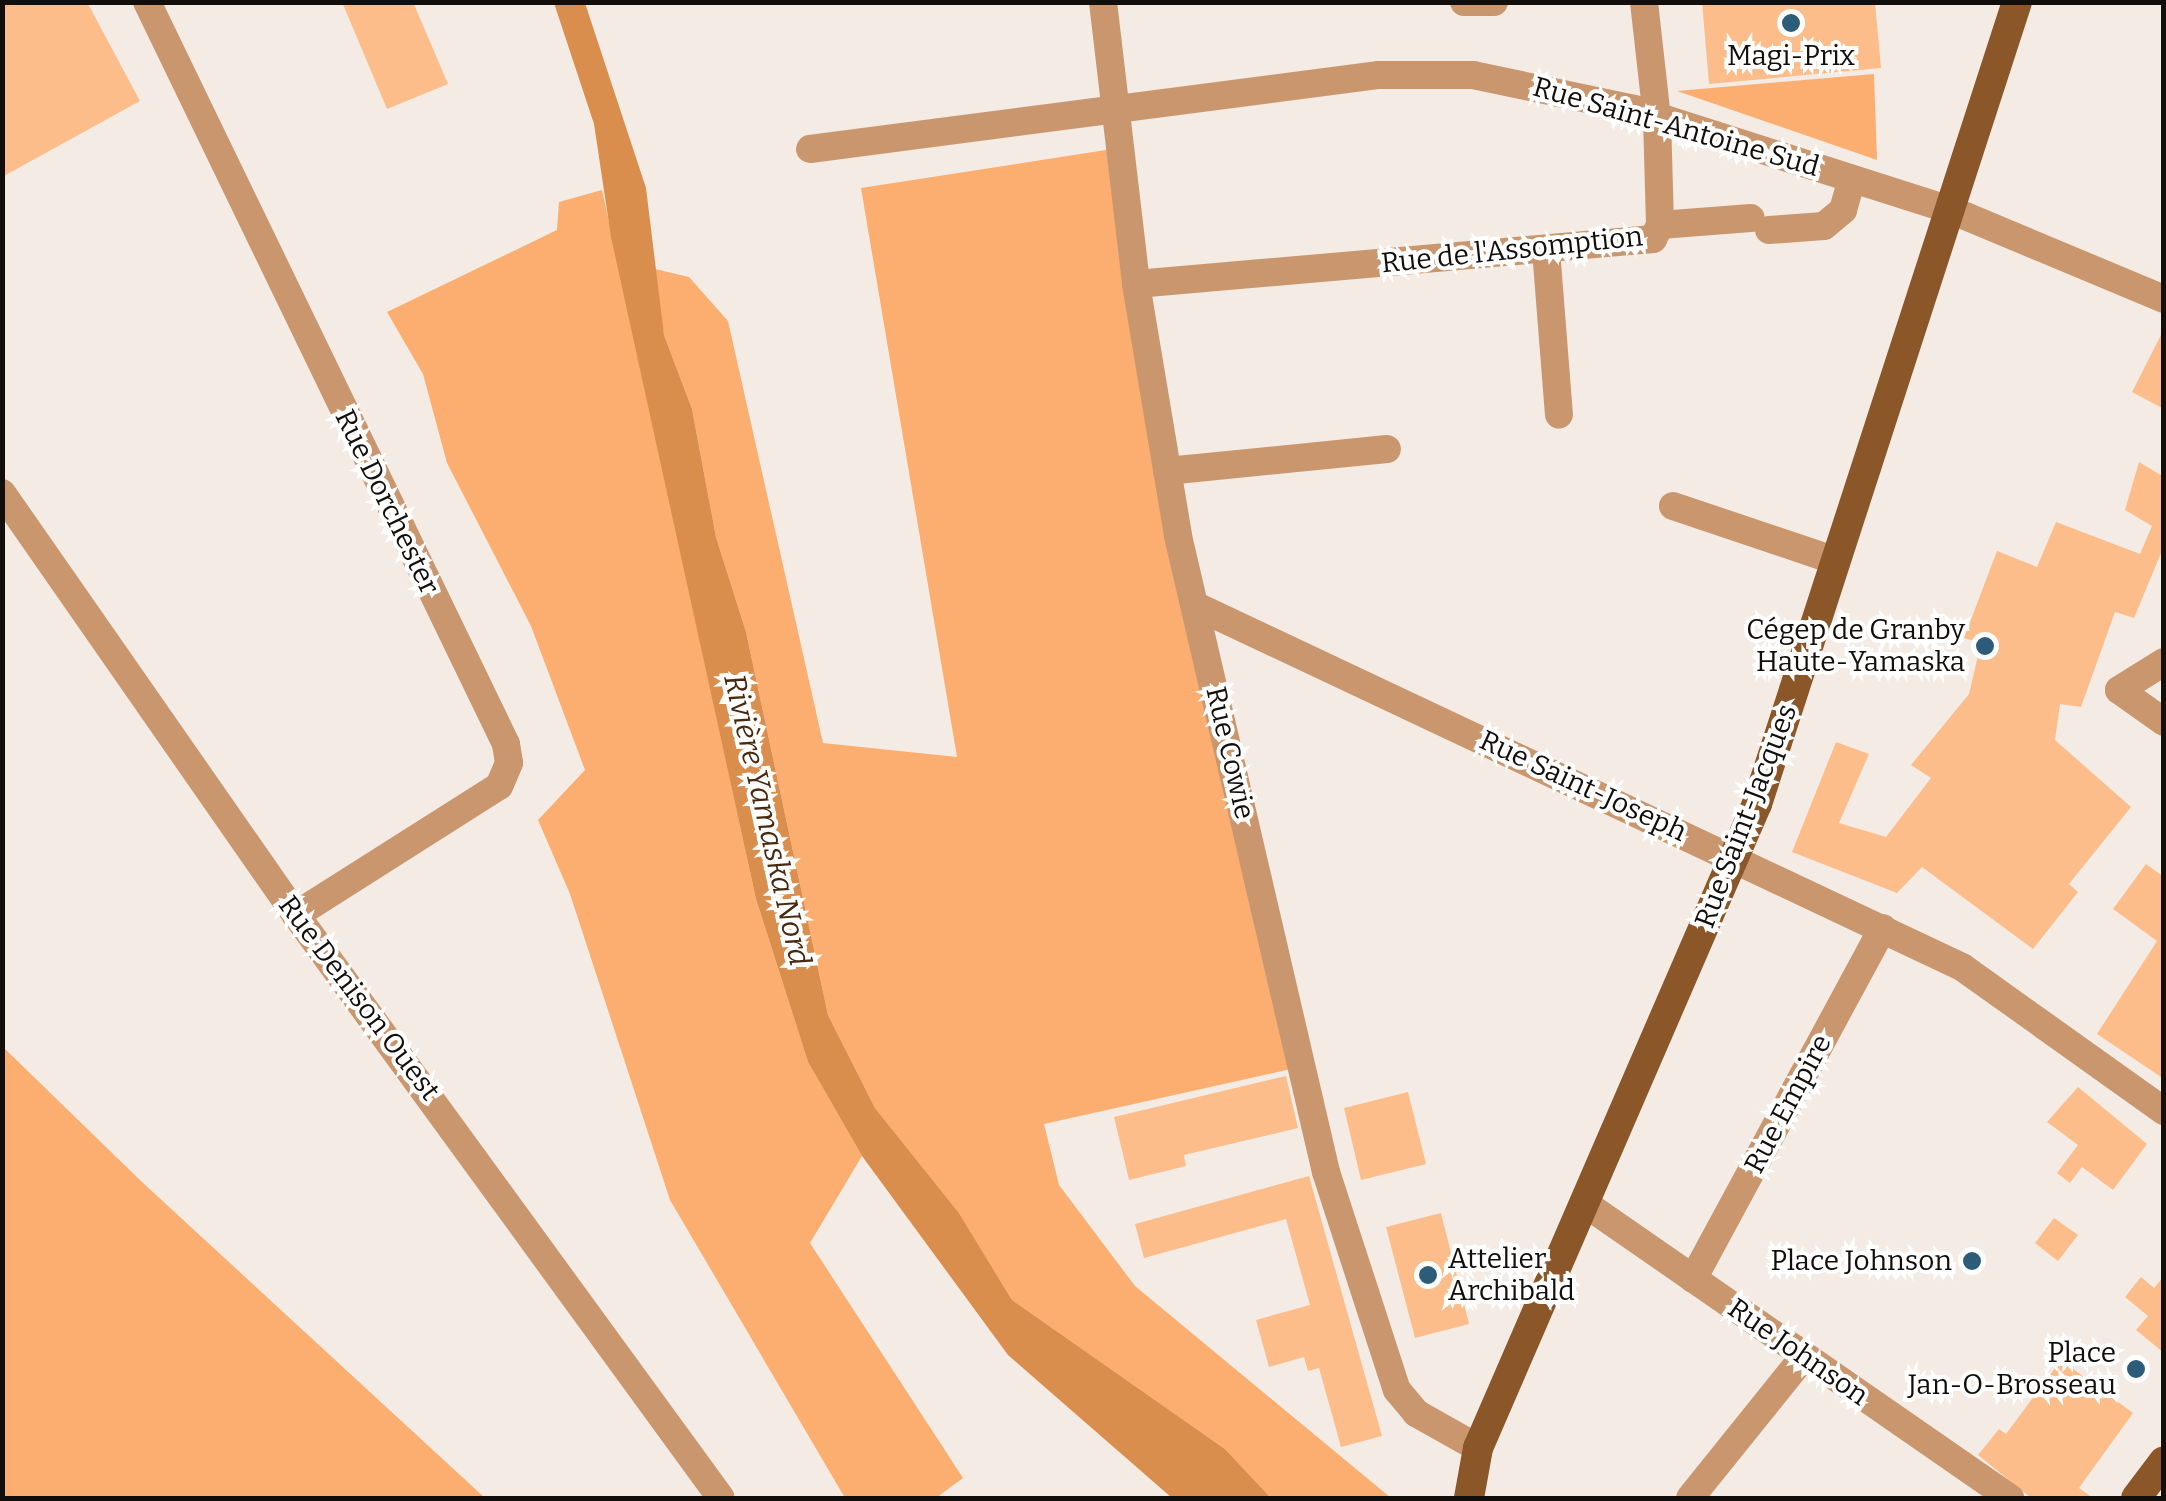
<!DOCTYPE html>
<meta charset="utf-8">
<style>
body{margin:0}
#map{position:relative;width:2166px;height:1501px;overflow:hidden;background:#f4ebe4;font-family:Bitter,serif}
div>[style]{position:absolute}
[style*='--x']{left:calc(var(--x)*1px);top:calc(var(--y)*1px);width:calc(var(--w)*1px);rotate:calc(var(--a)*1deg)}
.green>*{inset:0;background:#fbae6f}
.water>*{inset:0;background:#da8e4d}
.building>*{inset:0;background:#fcbd8b}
.minor>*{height:28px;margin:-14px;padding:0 14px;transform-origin:14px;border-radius:14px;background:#c9966e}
.major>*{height:30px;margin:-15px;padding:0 15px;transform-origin:15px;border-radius:15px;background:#8b5628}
.dots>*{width:28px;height:28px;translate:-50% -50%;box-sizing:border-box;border:5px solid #fff;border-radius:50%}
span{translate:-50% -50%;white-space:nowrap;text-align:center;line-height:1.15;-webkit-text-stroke:8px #fff;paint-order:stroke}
.poi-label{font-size:28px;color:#110e0c}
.right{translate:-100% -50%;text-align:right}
.left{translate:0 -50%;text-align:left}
.street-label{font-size:28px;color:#110e0c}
.water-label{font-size:30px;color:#48290d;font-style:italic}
.frame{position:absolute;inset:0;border:5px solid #110e0c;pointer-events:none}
</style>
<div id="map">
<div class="green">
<i style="clip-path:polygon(1874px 74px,1877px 160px,1677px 91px)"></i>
<i style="clip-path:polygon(1119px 148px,1136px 284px,1300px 1067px,1044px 1124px,1059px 1185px,1135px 1286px,1391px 1498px,1271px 1498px,1225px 1449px,1012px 1300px,959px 1213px,875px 1108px,828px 1015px,746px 632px,716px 537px,692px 409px,664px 335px,651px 268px,689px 277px,728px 321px,823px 743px,957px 757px,861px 188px)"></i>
<i style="clip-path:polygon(602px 190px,756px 899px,808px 1062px,862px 1156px,810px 1243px,963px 1478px,936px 1498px,845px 1498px,670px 1200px,570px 894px,538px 820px,585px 770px,531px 626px,447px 463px,423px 374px,387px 312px,557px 230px,559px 202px)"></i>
<i style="clip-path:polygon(2px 1046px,142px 1182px,485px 1498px,3px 1498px)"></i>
</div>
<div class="water">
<i style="clip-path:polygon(554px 3px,585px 3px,646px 188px,664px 335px,692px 409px,716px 537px,746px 632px,828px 1015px,875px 1108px,959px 1213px,1012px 1300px,1225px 1449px,1271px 1498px,1172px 1498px,1008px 1355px,862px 1156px,808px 1062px,756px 899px,611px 237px,594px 124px)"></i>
</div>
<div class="building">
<i style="clip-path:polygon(2px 2px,87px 2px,140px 101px,2px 177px)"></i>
<i style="clip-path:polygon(342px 2px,413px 2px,448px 84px,387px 109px)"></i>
<i style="clip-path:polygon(1702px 2px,1875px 2px,1881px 68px,1709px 84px)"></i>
<i style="clip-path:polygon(2164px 329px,2164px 409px,2132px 392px)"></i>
<i style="clip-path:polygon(2139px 462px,2164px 477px,2164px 546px,2134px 618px,2115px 612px,2081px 707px,2060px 704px,2055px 740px,2131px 807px,2069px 884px,2078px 892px,2033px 949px,1922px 867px,1897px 893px,1792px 852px,1836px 742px,1869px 754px,1839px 823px,1886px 837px,1931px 778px,1911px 765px,1969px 694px,1981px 643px,1964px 638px,1997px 551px,2037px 567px,2056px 522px,2140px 554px,2152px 526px,2125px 510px)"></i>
<i style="clip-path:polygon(2146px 864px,2164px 877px,2164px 1079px,2097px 1034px,2157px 941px,2113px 909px)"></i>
<i style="clip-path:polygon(1286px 1076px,1298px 1128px,1184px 1155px,1186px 1166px,1129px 1180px,1114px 1117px)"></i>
<i style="clip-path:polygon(2078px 1087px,2147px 1144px,2113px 1190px,2082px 1167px,2070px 1183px,2057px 1173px,2078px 1145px,2047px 1122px)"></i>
<i style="clip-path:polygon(1408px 1092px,1426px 1164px,1361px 1180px,1344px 1108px)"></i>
<i style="clip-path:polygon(1309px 1176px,1382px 1436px,1341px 1447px,1319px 1368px,1308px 1371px,1304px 1357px,1269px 1367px,1256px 1320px,1310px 1305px,1286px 1219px,1144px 1258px,1135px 1224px)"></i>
<i style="clip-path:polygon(1441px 1213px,1469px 1324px,1415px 1338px,1386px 1227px)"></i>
<i style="clip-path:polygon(2054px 1218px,2078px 1235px,2058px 1261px,2035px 1243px)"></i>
<i style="clip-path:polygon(2164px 1276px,2164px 1353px,2136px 1330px,2148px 1316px,2125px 1297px,2141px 1277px,2154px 1288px)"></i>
<i style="clip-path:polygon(2061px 1360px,2133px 1413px,2079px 1488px,2093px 1498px,2031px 1498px,1978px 1455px,1999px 1429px,2006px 1434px)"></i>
</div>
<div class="minor">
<i style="--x:147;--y:2;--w:824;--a:64.18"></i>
<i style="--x:506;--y:744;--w:19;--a:81"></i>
<i style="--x:509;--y:763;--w:25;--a:113"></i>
<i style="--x:499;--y:786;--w:241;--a:147.6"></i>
<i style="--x:1103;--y:2;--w:284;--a:83.3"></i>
<i style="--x:1136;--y:284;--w:255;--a:80.5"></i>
<i style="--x:1178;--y:536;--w:653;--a:76.9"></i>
<i style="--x:1326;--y:1172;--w:229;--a:72"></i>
<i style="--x:1397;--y:1390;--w:30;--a:50"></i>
<i style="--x:1416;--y:1413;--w:71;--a:29.4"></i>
<i style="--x:1464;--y:2;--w:30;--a:0"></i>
<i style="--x:810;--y:149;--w:574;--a:-7.41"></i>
<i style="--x:1379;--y:75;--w:94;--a:0"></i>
<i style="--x:1473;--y:75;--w:165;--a:11.9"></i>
<i style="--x:1634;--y:109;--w:333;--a:17.7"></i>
<i style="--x:1951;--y:210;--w:231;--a:22.7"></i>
<i style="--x:1660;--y:225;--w:91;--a:-4.4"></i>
<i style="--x:1769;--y:230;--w:55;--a:-4.2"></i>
<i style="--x:1824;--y:226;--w:25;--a:-40"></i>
<i style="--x:1843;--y:210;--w:32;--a:-74"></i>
<i style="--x:1546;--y:250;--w:165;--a:85.5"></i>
<i style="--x:1136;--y:284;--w:519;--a:-4.97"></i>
<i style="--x:1653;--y:239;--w:16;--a:-63"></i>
<i style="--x:1660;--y:225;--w:107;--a:-91.6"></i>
<i style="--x:1657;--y:118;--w:117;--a:-96.4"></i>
<i style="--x:1167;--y:471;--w:221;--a:-5.7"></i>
<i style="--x:2;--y:493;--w:514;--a:55.14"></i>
<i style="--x:296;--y:915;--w:721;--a:53.91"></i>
<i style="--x:1673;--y:506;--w:172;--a:18.6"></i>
<i style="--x:1194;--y:605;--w:849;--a:25.24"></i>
<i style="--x:1962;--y:967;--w:248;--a:35.5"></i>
<i style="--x:2164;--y:662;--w:53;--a:148.1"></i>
<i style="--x:2119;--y:690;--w:55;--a:35.4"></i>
<i style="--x:1587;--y:1205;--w:515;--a:34.71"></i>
<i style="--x:1693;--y:1279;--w:399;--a:-61.6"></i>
<i style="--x:1690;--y:1498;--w:182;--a:-51.2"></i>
</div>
<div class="major">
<i style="--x:1469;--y:1498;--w:51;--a:-79.8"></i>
<i style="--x:1478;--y:1448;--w:702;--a:-66.58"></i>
<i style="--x:1757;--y:804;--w:843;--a:-72.04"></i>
<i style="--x:2136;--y:1498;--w:46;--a:-52.9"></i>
</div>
<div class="dots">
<i style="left:1791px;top:23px;background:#2c5c7a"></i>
<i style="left:1985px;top:646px;background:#2c5c7a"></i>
<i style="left:1972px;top:1261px;background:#2c5c7a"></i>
<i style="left:1428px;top:1275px;background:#2c5c7a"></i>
<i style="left:2136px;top:1369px;background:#2c5c7a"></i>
</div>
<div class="poi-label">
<span style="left:1791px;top:56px">Magi-Prix</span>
<span class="right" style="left:1965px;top:646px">Cégep de Granby<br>Haute-Yamaska</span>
<span class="left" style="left:1448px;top:1275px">Attelier<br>Archibald</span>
<span class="right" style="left:1952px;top:1261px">Place Johnson</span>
<span class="right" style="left:2116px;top:1369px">Place<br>Jan-O-Brosseau</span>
</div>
<div class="street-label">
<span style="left:1676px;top:127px;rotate:16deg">Rue Saint-Antoine Sud</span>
<span style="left:1512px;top:250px;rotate:-6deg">Rue de l'Assomption</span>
<span style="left:387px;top:502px;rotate:64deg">Rue Dorchester</span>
<span style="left:1230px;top:753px;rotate:77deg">Rue Cowie</span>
<span style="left:1583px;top:786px;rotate:25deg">Rue Saint-Joseph</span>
<span style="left:1746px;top:816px;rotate:-69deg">Rue Saint-Jacques</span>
<span style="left:359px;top:998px;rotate:53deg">Rue Denison Ouest</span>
<span style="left:1788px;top:1104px;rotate:-62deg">Rue Empire</span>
<span style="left:1798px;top:1352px;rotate:35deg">Rue Johnson</span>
</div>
<div class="water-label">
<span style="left:767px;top:820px;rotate:77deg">Rivière Yamaska Nord</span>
</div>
<div class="frame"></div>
</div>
